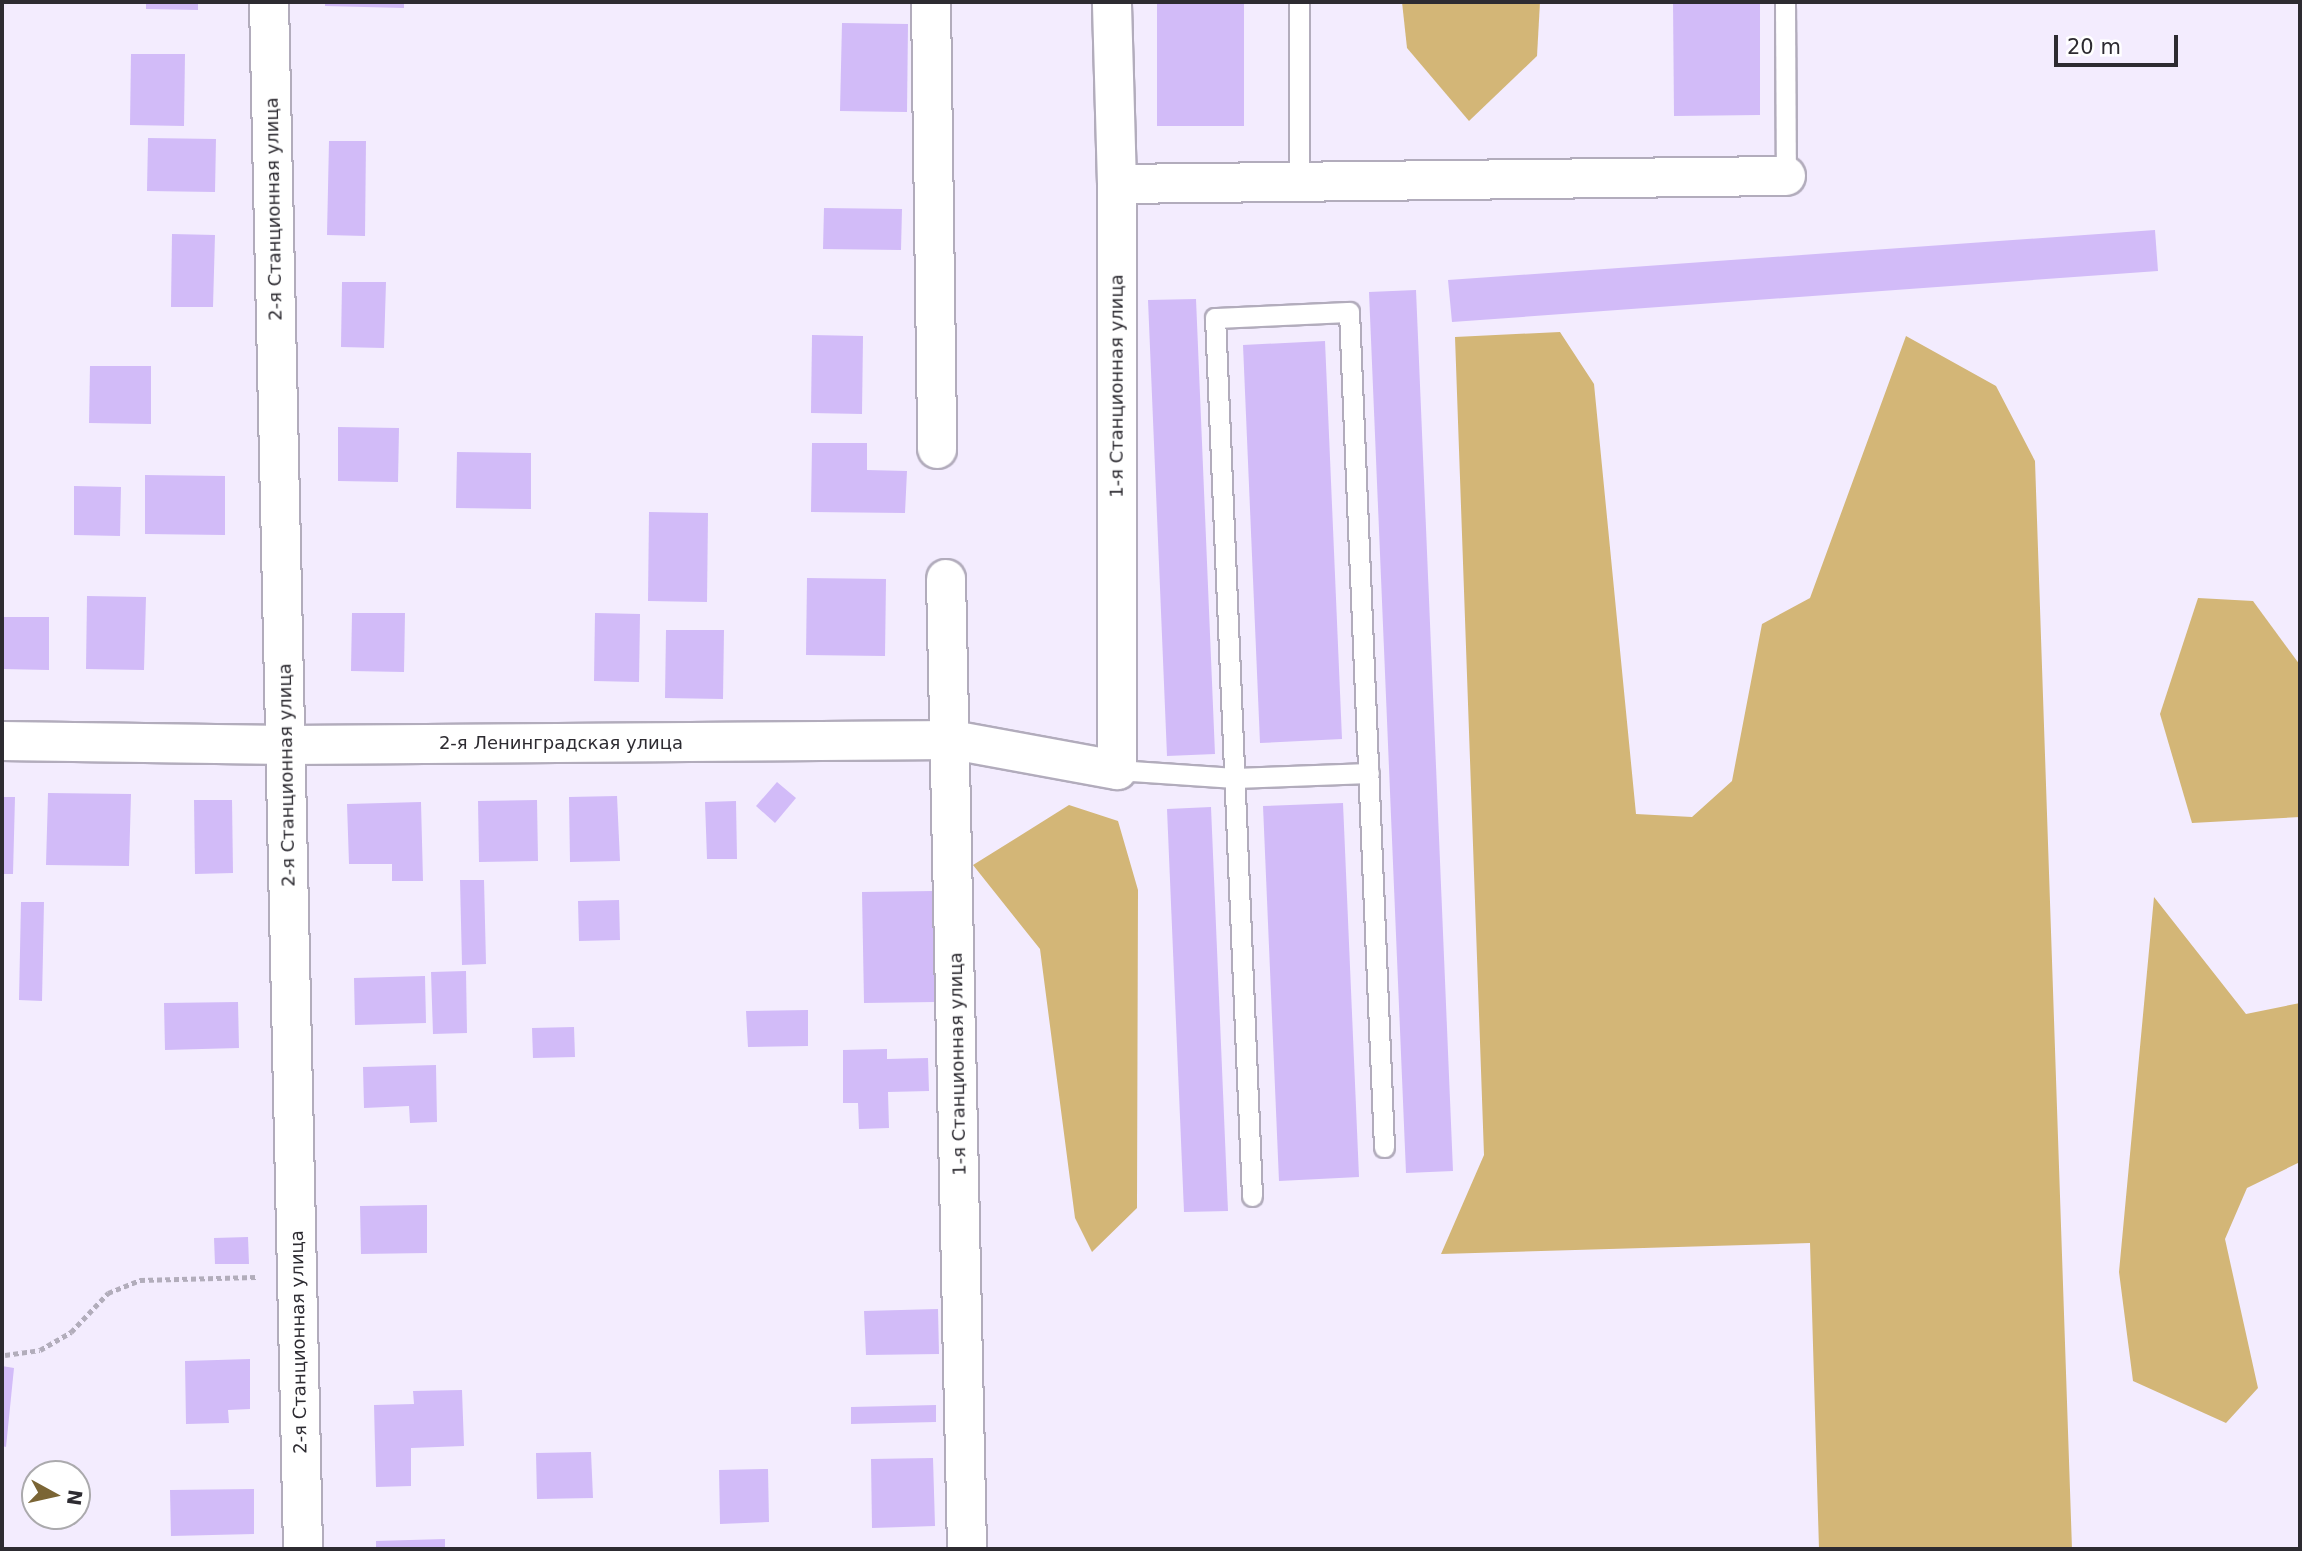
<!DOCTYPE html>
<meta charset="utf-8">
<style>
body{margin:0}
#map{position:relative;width:2302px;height:1551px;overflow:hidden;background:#f3ecfe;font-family:"DejaVu Sans",sans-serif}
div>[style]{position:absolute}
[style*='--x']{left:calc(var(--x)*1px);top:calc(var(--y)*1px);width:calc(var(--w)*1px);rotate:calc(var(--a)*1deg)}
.forest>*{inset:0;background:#d3b677}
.building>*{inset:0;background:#d2bbf8}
.path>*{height:4.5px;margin-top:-2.25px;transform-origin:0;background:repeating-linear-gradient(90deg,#b2adbb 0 5px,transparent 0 8.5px)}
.roads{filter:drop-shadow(2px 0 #b2acbc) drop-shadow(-2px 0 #b2acbc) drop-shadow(0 2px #b2acbc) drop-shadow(0 -2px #b2acbc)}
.lane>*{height:19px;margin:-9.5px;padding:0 9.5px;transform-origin:9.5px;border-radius:9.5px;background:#fff}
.street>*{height:38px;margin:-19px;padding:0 19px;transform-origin:19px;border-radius:19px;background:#fff}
span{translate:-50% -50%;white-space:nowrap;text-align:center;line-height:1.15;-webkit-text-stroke:7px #fff;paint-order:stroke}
.street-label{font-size:18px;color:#2d2b31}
.frame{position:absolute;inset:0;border:4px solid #2d2b31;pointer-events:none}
.north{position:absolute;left:21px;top:1460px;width:70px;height:70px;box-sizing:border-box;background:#fff;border:2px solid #abaaad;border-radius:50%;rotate:98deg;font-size:19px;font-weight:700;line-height:28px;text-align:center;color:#2d2b31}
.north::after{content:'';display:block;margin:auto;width:24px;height:32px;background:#7b6535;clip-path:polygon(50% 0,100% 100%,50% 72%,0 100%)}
.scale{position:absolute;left:2054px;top:35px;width:124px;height:32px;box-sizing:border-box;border:4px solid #2d2b31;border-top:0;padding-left:9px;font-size:21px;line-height:24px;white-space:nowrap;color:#2d2b31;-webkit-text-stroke:5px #fff;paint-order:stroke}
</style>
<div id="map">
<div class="forest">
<i style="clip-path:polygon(1402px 2px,1540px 2px,1537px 56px,1469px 121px,1407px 48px)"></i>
<i style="clip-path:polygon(1560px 332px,1594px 384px,1636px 814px,1692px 817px,1732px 781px,1762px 624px,1810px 598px,1906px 336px,1996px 386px,2035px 461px,2072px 1549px,1819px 1549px,1810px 1243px,1441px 1254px,1484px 1155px,1455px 337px)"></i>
<i style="clip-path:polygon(2198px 598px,2253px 601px,2300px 665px,2300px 817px,2192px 823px,2160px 714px)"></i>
<i style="clip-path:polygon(1069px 805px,1118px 821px,1138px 890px,1137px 1208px,1092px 1252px,1075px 1218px,1040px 949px,973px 865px)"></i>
<i style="clip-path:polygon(2154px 897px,2246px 1014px,2300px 1003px,2300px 1162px,2247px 1188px,2225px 1239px,2258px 1388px,2226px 1423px,2133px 1381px,2119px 1272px)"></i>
</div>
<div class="building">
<i style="clip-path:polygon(146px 2px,198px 2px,198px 10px,146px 9px)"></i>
<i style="clip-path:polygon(325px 2px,404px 2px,404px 8px,325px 6px)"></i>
<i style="clip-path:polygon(1157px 2px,1244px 2px,1244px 126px,1157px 126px)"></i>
<i style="clip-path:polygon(1673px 2px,1760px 2px,1760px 115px,1674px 116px)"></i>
<i style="clip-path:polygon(842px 23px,908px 24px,907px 112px,840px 111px)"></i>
<i style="clip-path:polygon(131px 54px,185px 54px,184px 126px,130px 125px)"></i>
<i style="clip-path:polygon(148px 138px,216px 139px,215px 192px,147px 191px)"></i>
<i style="clip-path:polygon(329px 141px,366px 141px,365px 236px,327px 235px)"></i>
<i style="clip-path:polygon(824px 208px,902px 209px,901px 250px,823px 249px)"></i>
<i style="clip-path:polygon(2155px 230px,2158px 271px,1452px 322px,1448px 280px)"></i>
<i style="clip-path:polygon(172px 234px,215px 235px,213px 307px,171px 307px)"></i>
<i style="clip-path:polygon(342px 282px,386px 282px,384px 348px,341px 347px)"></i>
<i style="clip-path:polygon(1416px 290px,1453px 1171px,1406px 1173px,1369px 292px)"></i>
<i style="clip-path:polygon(1196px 299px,1215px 754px,1167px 756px,1148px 300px)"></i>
<i style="clip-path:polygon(812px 335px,863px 336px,862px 414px,811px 413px)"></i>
<i style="clip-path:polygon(1325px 341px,1342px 739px,1260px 743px,1243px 345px)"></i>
<i style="clip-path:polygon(90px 366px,151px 366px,151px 424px,89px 423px)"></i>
<i style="clip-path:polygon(338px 427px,399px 428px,398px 482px,338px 481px)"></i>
<i style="clip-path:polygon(812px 443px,867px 443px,867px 470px,907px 471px,905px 513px,811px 512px)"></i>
<i style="clip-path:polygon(457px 452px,531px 453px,531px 509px,456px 508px)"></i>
<i style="clip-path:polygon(145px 475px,225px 476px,225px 535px,145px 534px)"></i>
<i style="clip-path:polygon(74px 486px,121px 487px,120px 536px,74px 535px)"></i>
<i style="clip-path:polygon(649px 512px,708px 513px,707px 602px,648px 601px)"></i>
<i style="clip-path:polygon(807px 578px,886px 579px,885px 656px,806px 655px)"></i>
<i style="clip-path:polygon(87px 596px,146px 597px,144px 670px,86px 669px)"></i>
<i style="clip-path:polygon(352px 613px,405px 613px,404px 672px,351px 671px)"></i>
<i style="clip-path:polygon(595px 613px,640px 614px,639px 682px,594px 681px)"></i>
<i style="clip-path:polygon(2px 617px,49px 617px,49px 670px,2px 669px)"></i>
<i style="clip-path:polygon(666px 630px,724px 630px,723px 699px,665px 698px)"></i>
<i style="clip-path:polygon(777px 782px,796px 798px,775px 823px,756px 806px)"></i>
<i style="clip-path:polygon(48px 793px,131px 794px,129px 866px,46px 865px)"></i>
<i style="clip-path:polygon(617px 796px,620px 861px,570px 862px,569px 797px)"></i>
<i style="clip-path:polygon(2px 797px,15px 797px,13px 874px,2px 874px)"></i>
<i style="clip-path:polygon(194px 800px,232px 800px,233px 873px,195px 874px)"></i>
<i style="clip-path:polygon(537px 800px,538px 861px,479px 862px,478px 801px)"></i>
<i style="clip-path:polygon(736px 801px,737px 859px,707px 859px,705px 802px)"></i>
<i style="clip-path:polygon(421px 802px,423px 881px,392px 881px,392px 864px,349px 864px,347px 804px)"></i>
<i style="clip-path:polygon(1343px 803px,1359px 1177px,1279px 1181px,1263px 806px)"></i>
<i style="clip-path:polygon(1211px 807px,1228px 1211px,1184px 1212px,1167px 809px)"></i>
<i style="clip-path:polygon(460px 880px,484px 880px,486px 964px,462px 965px)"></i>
<i style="clip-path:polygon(933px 891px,935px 1002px,864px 1003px,862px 892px)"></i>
<i style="clip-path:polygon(619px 900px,620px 940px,579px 941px,578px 901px)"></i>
<i style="clip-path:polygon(21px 902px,44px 902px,42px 1001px,19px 1000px)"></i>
<i style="clip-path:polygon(466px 971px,467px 1033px,433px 1034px,431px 972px)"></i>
<i style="clip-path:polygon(425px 976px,426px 1023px,355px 1025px,354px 978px)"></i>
<i style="clip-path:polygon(238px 1002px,239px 1048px,165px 1050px,164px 1003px)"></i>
<i style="clip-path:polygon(808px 1010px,808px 1046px,748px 1047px,746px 1011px)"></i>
<i style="clip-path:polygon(574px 1027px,575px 1057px,533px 1058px,532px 1028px)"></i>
<i style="clip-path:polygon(887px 1049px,887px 1059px,928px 1058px,929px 1091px,888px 1092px,889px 1128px,859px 1129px,858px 1103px,843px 1103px,843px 1050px)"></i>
<i style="clip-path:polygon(436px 1065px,437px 1122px,410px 1123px,409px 1106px,364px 1108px,363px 1067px)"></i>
<i style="clip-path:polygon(427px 1205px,427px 1253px,361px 1254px,360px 1206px)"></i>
<i style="clip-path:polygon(248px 1237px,249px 1264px,215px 1264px,214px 1238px)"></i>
<i style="clip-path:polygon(938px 1309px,939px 1354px,866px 1355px,864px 1311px)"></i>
<i style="clip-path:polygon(250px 1359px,250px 1409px,228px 1410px,229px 1423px,186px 1424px,185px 1361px)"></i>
<i style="clip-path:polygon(2px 1366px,14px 1368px,6px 1447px,2px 1446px)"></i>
<i style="clip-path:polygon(462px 1390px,464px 1446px,411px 1448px,411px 1486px,376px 1487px,374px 1405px,414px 1404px,413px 1391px)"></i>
<i style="clip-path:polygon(936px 1405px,936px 1422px,851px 1424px,851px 1407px)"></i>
<i style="clip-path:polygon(591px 1452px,593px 1498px,537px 1499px,536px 1453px)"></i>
<i style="clip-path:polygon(933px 1458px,935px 1526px,872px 1528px,871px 1459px)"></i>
<i style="clip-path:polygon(768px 1469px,769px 1522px,720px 1524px,719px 1470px)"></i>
<i style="clip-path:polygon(254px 1489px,254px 1534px,171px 1536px,170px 1490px)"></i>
<i style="clip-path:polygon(445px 1539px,445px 1549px,376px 1549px,376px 1541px)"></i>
</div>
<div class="path">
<i style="--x:5;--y:1355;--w:35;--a:-8"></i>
<i style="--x:40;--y:1350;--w:36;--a:-30"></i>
<i style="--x:71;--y:1332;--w:54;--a:-46.5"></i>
<i style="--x:108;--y:1293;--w:35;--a:-22"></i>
<i style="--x:140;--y:1280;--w:118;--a:-1.5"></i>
</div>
<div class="roads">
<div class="lane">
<i style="--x:1785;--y:2;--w:174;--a:89.7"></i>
<i style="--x:1299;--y:179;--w:177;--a:-90"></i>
<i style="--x:1117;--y:770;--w:118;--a:3.9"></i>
<i style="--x:1235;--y:778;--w:134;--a:-2.1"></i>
<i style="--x:1252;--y:1196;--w:879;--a:-92.41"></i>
<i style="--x:1215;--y:318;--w:134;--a:-2.6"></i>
<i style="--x:1349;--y:312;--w:836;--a:87.6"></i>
</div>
<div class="street">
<i style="--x:269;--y:2;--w:1547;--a:88.74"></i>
<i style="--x:931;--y:2;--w:447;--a:89.2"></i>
<i style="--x:1117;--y:184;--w:669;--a:-0.69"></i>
<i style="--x:946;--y:579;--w:970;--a:88.76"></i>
<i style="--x:2;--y:741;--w:285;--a:0.8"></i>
<i style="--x:287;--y:745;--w:666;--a:-0.43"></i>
<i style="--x:953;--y:740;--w:167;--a:10.4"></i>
<i style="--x:1117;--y:770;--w:586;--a:-90"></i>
<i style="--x:1117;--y:184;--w:182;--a:-91.6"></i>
</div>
</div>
<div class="street-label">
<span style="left:274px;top:209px;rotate:-91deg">2-я Станционная улица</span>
<span style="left:1117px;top:386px;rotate:-90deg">1-я Станционная улица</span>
<span style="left:561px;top:743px">2-я Ленинградская улица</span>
<span style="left:287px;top:775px;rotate:-91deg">2-я Станционная улица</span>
<span style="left:958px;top:1064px;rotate:-91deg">1-я Станционная улица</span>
<span style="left:299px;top:1342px;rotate:-91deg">2-я Станционная улица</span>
</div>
<div class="frame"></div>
<div class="north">N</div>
<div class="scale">20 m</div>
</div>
